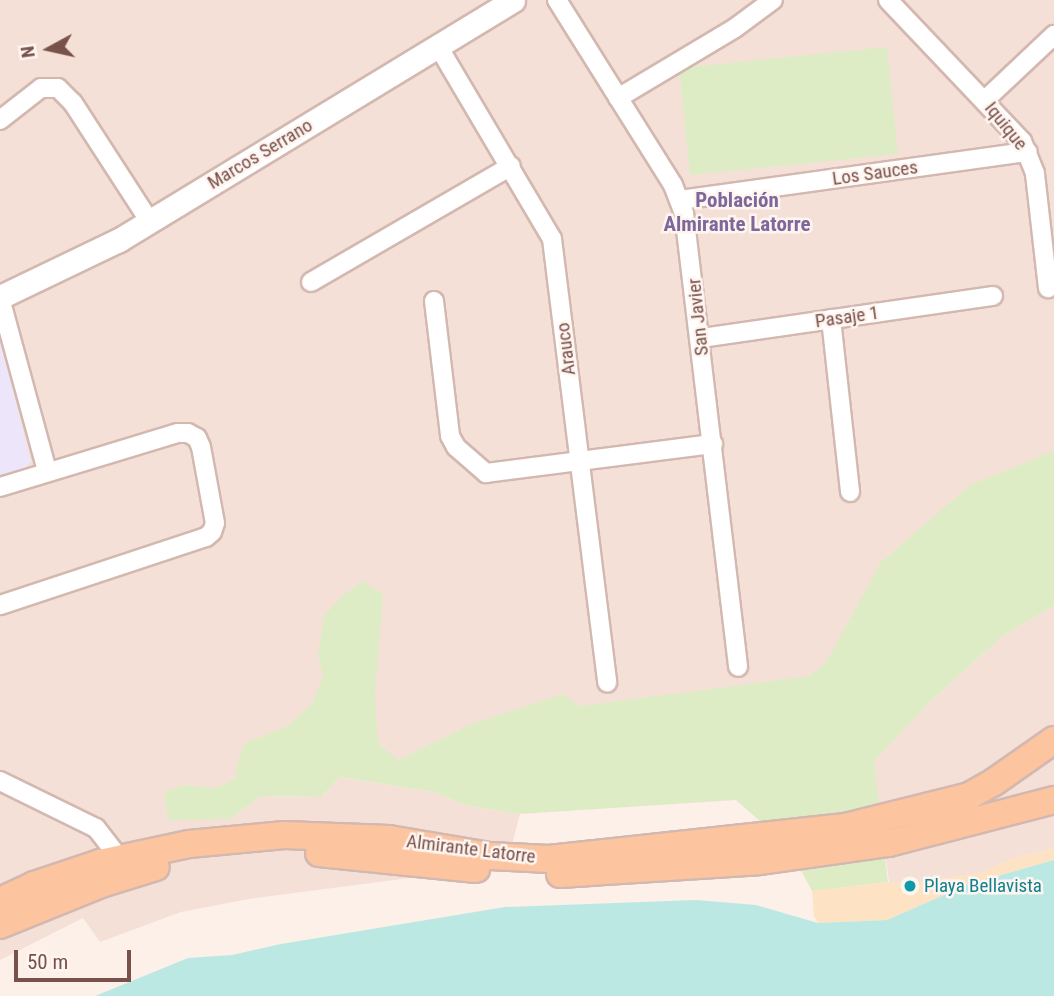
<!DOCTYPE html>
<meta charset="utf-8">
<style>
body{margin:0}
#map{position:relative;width:1054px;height:996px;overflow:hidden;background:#fdf0e9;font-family:"Roboto Condensed",sans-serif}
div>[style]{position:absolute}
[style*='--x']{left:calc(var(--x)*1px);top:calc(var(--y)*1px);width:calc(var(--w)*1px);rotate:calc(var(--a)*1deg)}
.residential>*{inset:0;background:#f5e0d7}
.education>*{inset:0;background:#ede5fa}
.green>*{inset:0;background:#deecc6}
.sand>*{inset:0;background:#fde2c3}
.water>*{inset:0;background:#bce8e4}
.roads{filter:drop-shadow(2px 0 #d3b8b0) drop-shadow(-2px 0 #d3b8b0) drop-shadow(0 2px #d3b8b0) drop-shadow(0 -2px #d3b8b0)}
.street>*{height:18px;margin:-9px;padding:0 9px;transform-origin:9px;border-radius:9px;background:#fff}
.secondary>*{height:23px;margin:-11.5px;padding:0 11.5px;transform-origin:11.5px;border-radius:11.5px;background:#fff}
.primary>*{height:26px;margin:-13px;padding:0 13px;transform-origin:13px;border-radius:13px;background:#fcc5a0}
.dots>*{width:19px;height:19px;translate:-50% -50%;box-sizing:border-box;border:4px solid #fff5f0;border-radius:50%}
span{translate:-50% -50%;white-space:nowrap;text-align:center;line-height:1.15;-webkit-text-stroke:5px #fff5f0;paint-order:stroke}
.street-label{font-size:19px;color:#79514b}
.culture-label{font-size:19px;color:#0d838f}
.left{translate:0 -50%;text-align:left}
.neighbourhood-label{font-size:21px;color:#7e679b;font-weight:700}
.north{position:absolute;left:14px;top:14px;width:70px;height:70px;-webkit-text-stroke:5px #fff5f0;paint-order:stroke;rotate:262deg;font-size:19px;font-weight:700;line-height:28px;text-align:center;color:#79514b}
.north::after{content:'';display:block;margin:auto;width:24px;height:32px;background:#79514b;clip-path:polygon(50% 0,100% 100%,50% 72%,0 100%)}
.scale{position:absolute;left:14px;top:950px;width:117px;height:32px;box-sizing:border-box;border:4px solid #79514b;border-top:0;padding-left:9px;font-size:21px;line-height:24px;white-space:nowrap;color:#79514b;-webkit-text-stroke:5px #fff5f0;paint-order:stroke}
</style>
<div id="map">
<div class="residential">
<i style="clip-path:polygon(0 0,1054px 0,1054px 456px,841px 646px,811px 681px,397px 766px,373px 746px,329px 676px,317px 706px,230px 819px,261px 796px,321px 797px,340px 777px,434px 792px,468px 806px,520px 814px,510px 853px,502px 866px,249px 899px,181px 912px,100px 942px,83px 918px,0 960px)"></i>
<i style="clip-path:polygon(1054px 606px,1054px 848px,1014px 858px,983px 872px,919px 883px,889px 882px,873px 761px,932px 700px,1004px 635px)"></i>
</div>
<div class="education">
<i style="clip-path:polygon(0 342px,31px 461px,23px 470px,0 479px)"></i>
</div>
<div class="green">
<i style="clip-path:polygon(887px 47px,898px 154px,690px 175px,679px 68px)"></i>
<i style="clip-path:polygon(1054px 451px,1054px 606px,1004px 635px,932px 700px,874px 761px,888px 882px,812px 891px,788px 846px,736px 800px,520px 814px,468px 806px,434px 792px,340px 777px,321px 797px,261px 796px,230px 819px,168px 820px,164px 792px,184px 785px,216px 788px,235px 779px,238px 761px,245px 743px,288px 726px,312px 703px,323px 676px,318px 655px,324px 616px,343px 595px,363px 581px,383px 595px,375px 695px,378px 743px,398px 760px,471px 724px,563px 694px,580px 706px,809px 676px,825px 664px,881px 562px,970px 485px)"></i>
</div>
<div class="sand">
<i style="clip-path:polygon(1054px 848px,1054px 860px,969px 884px,887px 920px,818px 923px,814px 916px,812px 891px,888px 882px,919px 883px,983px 872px,1014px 858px)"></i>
</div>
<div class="water">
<i style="clip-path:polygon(1054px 860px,1054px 996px,95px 996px,188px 958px,232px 955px,281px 944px,505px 907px,696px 900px,756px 905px,818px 923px,887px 920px,969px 884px)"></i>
</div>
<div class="roads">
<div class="street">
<i style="--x:557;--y:0;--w:218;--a:57.9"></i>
<i style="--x:673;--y:185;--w:30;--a:69"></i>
<i style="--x:684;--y:213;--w:457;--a:83.2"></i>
<i style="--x:888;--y:0;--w:195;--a:46.5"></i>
<i style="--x:1022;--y:141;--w:35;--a:68"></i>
<i style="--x:1035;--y:174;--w:115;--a:83.5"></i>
<i style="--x:438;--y:46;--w:224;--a:59.4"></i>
<i style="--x:552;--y:239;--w:447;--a:82.9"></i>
<i style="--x:618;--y:98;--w:136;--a:-30.9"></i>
<i style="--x:735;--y:28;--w:47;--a:-36.4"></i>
<i style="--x:985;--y:100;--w:95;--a:-43.3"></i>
<i style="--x:0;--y:120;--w:52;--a:-38"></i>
<i style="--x:41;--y:88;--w:17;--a:0"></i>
<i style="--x:58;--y:88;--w:21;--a:45"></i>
<i style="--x:73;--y:103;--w:142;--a:57.1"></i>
<i style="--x:680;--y:200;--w:351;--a:-7.9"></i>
<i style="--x:311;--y:282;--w:231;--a:-30.1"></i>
<i style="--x:0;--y:298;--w:179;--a:74.8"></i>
<i style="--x:434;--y:301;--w:136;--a:83.2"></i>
<i style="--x:450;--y:436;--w:13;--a:61"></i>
<i style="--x:456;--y:447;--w:40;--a:41"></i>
<i style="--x:486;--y:473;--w:229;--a:-7.3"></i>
<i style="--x:831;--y:319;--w:174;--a:83.7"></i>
<i style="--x:701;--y:338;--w:295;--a:-8.2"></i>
<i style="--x:0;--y:487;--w:186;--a:-16.9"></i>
<i style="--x:178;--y:433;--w:10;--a:0"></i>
<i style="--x:188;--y:433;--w:10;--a:29"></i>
<i style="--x:197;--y:438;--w:10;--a:66"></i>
<i style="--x:201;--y:447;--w:77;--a:79.6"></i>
<i style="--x:215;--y:523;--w:9;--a:108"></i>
<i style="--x:212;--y:532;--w:8;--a:140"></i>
<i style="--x:206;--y:537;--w:217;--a:161.7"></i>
<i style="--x:0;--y:781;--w:107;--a:26.1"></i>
<i style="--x:96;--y:828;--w:39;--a:52"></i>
</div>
<div class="secondary">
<i style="--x:0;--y:297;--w:132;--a:-25.6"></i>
<i style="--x:119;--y:240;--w:461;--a:-31.3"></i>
</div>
<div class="primary">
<i style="--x:319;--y:853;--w:158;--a:5.8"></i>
<i style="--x:560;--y:874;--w:199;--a:-3.7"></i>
<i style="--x:759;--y:861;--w:131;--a:-7.9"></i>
<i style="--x:889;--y:843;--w:171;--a:-14.6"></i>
<i style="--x:0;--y:901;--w:38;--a:-25"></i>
<i style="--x:34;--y:885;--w:70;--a:-18.4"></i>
<i style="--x:100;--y:863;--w:91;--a:-12.1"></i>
<i style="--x:189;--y:844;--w:96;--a:-5.4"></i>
<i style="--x:285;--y:835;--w:104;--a:2.2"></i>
<i style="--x:389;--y:839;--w:102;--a:9.6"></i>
<i style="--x:490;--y:856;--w:59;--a:2.9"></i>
<i style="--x:549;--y:859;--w:298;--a:-6.2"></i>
<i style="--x:845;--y:827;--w:128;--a:-14"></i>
<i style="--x:969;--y:796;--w:29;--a:-29"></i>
<i style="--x:994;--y:782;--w:73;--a:-35"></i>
<i style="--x:0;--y:925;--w:112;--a:-22"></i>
<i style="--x:104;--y:883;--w:54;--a:-17.1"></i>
</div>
</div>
<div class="dots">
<i style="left:910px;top:886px;background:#0f9aa8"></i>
</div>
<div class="street-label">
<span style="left:1006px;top:126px;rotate:51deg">Iquique</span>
<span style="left:260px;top:154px;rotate:-31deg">Marcos Serrano</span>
<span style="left:875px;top:173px;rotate:-8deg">Los Sauces</span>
<span style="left:698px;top:317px;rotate:-96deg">San Javier</span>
<span style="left:847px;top:317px;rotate:-8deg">Pasaje 1</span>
<span style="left:566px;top:349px;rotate:-97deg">Arauco</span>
<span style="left:471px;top:849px;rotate:7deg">Almirante Latorre</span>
</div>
<div class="culture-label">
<span class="left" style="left:924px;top:886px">Playa Bellavista</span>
</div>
<div class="neighbourhood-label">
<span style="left:737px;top:212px">Población<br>Almirante Latorre</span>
</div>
<div class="north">N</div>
<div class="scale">50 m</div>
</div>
